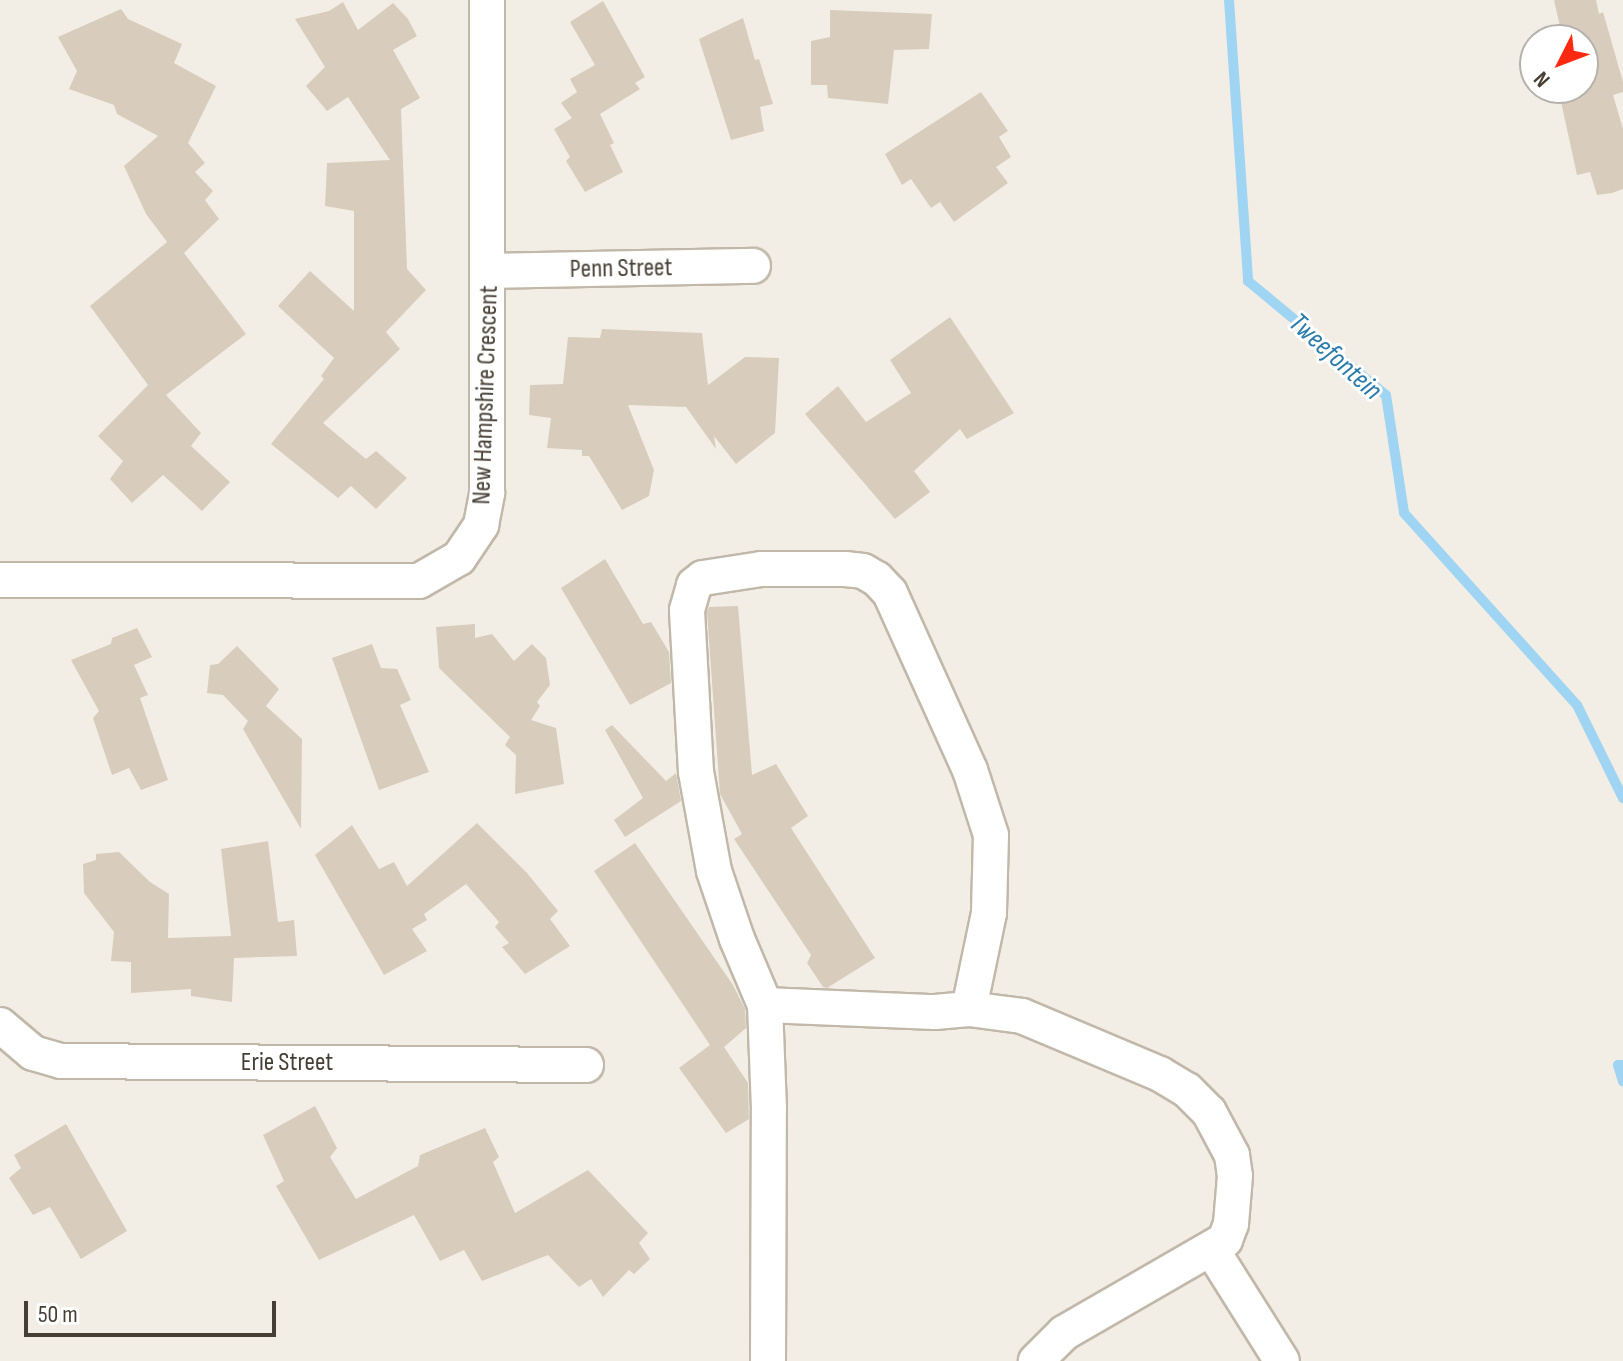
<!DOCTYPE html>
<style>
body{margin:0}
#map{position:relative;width:1623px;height:1361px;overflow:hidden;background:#f3eee5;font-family:"Sofia Sans Condensed",sans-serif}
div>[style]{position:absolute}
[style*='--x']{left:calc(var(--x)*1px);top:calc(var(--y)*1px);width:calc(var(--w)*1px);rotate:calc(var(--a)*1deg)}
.stream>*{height:10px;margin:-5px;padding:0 5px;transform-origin:5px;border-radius:5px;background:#9fd4f2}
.building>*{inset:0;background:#d8ccbd}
.roads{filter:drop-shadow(2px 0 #c1b8aa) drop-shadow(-2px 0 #c1b8aa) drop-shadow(0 2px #c1b8aa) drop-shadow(0 -2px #c1b8aa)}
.minor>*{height:34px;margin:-17px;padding:0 17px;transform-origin:17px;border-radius:17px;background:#fff}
span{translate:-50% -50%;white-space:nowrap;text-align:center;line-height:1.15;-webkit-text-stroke:6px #fff;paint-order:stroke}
.street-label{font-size:26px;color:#453e34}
.water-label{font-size:28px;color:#2a7bab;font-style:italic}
.north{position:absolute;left:1519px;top:24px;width:80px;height:80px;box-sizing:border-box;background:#fff;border:2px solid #b5b2ae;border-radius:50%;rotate:228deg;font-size:22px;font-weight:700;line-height:32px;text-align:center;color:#453e34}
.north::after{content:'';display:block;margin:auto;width:28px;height:36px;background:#ff2810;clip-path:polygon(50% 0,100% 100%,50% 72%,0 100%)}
.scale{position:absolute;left:24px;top:1301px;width:252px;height:36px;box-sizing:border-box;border:4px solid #453e34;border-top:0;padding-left:10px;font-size:24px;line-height:28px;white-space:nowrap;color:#453e34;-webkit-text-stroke:6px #fff;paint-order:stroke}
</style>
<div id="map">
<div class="stream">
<i style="--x:1229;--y:0;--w:282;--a:86.1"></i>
<i style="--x:1248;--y:281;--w:179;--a:39.6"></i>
<i style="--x:1386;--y:395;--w:119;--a:81.3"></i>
<i style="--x:1404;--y:513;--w:258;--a:48"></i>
<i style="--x:1577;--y:705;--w:104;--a:63.7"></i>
<i style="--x:1623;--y:1065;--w:5;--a:180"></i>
<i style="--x:1618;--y:1065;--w:17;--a:73"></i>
</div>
<div class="building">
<i style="clip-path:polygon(1554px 0,1596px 0,1599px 14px,1603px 12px,1623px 82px,1623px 92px,1613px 95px,1623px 129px,1623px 189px,1612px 193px,1597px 195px,1590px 172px,1577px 175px,1558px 88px,1583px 88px,1583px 40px,1563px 40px)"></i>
<i style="clip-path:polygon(603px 1px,645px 77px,635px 83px,640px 89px,600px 114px,614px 143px,610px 145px,623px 172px,585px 192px,566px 161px,570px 157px,554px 129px,572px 118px,561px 103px,577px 92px,570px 79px,595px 65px,570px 22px)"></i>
<i style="clip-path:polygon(343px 2px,358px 30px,393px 3px,408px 19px,417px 36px,393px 50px,420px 98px,401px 109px,407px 269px,426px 290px,386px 332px,400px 349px,323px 423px,366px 459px,376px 451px,407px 478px,376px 509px,351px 486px,338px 498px,271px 444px,324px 379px,321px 376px,334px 358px,278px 306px,310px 271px,354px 311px,354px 211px,325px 206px,327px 163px,390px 160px,348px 97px,327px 111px,306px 86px,325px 67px,295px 19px,329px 11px)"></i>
<i style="clip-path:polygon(121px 9px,128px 19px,182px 44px,174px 63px,216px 86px,188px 143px,205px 163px,195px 172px,213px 191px,205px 200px,219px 219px,184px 253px,246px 334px,166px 395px,201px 433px,191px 446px,230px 482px,202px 511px,163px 475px,132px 503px,110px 479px,123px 461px,98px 436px,148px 385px,90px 306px,167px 242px,146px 214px,124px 166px,158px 136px,117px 114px,114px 105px,69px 89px,77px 71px,58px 37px)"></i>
<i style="clip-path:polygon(830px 10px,932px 14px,929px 49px,894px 50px,888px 104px,828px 98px,827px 85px,811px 85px,811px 41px,830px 37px)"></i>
<i style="clip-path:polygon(743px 18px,755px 60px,759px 59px,773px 104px,760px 107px,764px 131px,731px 140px,699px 39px)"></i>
<i style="clip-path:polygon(981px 92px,1008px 131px,999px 137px,1011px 157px,996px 167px,1008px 183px,954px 222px,940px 202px,931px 208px,911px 179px,902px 185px,885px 154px)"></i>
<i style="clip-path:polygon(950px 317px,1014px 413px,967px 439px,960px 429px,914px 471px,930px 492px,895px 519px,805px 414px,838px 386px,866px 422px,911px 393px,890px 360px)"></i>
<i style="clip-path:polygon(602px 329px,702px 333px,708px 385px,745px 357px,779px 358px,775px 433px,736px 464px,714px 436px,716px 449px,686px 407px,628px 405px,654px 470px,649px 496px,622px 510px,589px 456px,582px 456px,582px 450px,547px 448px,551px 418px,529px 415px,530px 385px,563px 384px,568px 337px,600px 338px)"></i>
<i style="clip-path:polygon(605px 559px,643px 624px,651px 622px,669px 652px,671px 683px,630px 705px,561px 588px)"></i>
<i style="clip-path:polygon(738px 606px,752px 775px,776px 764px,808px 816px,791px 828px,875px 958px,827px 988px,823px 987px,807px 963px,811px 955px,734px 839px,742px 834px,720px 794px,707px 612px,709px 607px)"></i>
<i style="clip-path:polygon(475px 624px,475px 638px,492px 634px,514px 661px,532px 644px,546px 658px,550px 685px,537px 702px,540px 706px,531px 720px,556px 728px,564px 784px,515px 794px,516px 755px,505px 745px,510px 737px,439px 668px,436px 627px)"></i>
<i style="clip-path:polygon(137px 628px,152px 657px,134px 665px,148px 695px,140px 698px,168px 780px,141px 790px,129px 768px,112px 775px,93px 718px,99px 711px,71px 660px,111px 644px,112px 638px)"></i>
<i style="clip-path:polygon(372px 644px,381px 668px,397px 669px,411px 700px,400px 705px,429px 772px,379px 790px,332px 658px)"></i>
<i style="clip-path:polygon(237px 646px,279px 689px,266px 706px,302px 739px,301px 829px,243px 729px,248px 721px,223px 695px,207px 693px,210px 665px,218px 664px)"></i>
<i style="clip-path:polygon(612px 725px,666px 781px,676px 773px,681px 801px,625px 837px,614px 820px,643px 798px,605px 730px)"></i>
<i style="clip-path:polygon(477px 823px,527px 873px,558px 911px,550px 919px,570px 946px,525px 974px,502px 947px,509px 943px,495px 927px,499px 922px,466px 884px,424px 914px,427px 920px,412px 929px,427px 951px,384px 975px,315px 855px,352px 825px,379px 869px,394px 862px,407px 886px)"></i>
<i style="clip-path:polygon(268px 841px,278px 922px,294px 920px,297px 956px,234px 958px,232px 1002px,191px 996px,191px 989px,131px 993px,131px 962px,111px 961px,114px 932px,84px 893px,83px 864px,96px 860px,96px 854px,119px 852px,150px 882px,169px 894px,168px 938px,231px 936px,221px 849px)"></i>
<i style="clip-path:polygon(635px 843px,733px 985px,745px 1009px,746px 1028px,724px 1047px,748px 1083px,749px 1119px,726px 1133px,679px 1068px,710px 1045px,594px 871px)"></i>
<i style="clip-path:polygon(315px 1106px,337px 1148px,330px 1157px,356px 1199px,418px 1166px,420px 1155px,485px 1128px,499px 1157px,493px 1162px,515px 1213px,588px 1170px,648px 1233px,639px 1243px,650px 1259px,634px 1274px,629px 1270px,603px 1297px,591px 1279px,579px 1287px,548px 1255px,482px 1281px,464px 1250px,440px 1261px,414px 1215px,319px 1260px,276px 1186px,284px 1181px,263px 1135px)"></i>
<i style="clip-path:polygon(66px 1124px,127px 1231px,81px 1259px,50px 1207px,33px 1215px,9px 1178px,21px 1168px,14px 1155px)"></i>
</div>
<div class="roads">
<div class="minor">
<i style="--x:489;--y:271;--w:264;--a:-1.1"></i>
<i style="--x:0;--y:580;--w:419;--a:0.1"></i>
<i style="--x:419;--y:581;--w:46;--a:-29.9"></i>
<i style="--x:459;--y:558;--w:40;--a:-56"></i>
<i style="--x:481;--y:525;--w:33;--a:-79"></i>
<i style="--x:487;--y:493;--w:493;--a:-90"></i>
<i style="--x:765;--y:1005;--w:170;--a:2.4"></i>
<i style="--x:935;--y:1012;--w:34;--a:-5"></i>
<i style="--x:969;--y:1009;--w:53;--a:7.5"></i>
<i style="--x:1022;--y:1016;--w:150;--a:22.8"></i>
<i style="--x:1160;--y:1074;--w:31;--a:31"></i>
<i style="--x:1187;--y:1090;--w:31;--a:45"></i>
<i style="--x:1209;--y:1112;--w:49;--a:61.9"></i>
<i style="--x:1232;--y:1155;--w:21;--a:82"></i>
<i style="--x:1235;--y:1176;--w:48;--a:94.8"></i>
<i style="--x:1231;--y:1224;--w:17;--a:111"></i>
<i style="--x:1225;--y:1240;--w:186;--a:150"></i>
<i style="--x:1064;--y:1333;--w:40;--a:135"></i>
<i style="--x:0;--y:1025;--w:43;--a:40.3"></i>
<i style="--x:33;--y:1053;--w:29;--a:16"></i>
<i style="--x:61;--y:1061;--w:525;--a:0.44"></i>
<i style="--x:1212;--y:1250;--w:131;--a:57.8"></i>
<i style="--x:768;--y:1361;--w:252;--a:-89.8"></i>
<i style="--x:769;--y:1109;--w:104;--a:-92.2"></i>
<i style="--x:765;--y:1005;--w:72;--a:-113"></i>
<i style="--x:737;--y:939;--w:72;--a:-108.7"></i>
<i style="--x:714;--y:871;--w:101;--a:-100.3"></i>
<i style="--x:696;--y:772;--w:162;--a:-93.2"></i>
<i style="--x:687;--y:610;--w:26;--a:-74"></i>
<i style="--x:694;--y:585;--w:11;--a:-38"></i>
<i style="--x:703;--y:578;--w:59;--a:-8.8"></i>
<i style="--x:761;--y:569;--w:84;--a:0"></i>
<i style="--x:845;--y:569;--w:18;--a:6"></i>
<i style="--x:863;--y:571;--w:16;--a:30"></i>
<i style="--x:877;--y:579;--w:19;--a:47"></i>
<i style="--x:890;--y:593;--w:194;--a:65.7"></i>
<i style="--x:970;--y:770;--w:68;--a:72.1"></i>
<i style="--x:991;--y:835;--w:78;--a:91.5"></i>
<i style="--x:989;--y:913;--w:98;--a:101.8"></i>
</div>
</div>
<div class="street-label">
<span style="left:621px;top:269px;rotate:-1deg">Penn Street</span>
<span style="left:486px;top:395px;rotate:-88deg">New Hampshire Crescent</span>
<span style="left:287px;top:1063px">Erie Street</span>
</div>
<div class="water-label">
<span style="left:1335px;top:357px;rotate:42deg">Tweefontein</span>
</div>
<div class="north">N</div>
<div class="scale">50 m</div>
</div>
